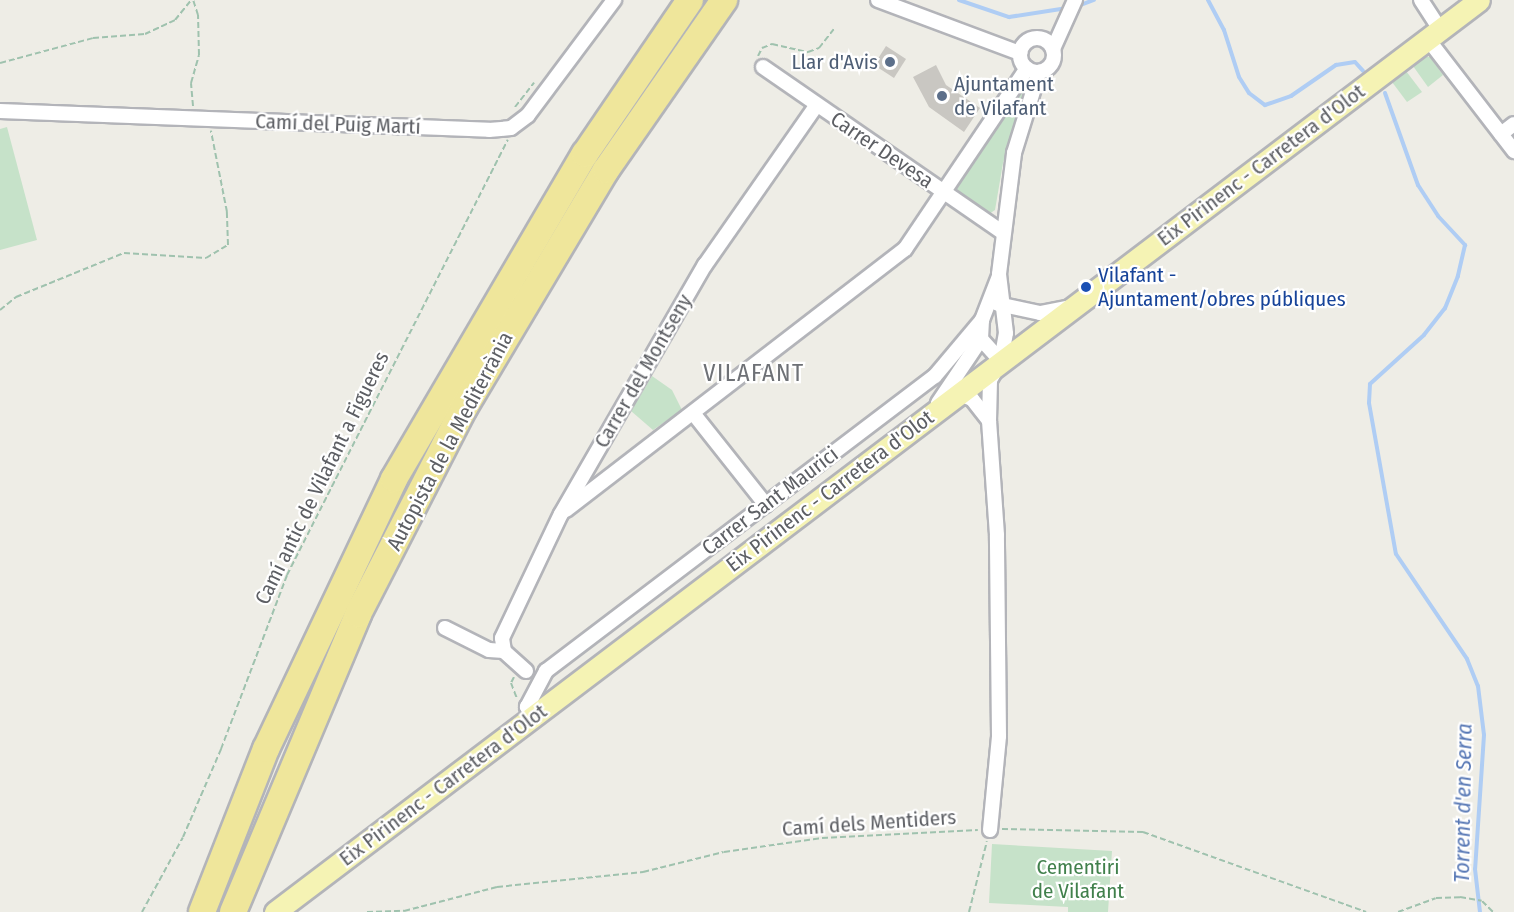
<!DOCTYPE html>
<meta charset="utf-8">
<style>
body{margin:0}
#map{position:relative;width:1514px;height:912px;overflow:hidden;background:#eeede6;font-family:"Fira Sans Condensed",sans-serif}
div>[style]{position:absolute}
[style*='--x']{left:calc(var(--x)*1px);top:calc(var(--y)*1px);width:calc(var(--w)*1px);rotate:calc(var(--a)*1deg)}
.green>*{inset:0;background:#c6e2c9}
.stream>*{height:4px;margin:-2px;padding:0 2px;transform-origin:2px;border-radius:2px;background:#afcdf4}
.building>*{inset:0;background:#c9c7c2}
.path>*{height:2px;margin-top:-1px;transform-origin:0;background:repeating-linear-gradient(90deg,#9fc2ae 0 6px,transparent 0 9px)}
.roads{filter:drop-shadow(2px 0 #b3b4b9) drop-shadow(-2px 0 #b3b4b9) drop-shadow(0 2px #b3b4b9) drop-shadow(0 -2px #b3b4b9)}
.minor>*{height:14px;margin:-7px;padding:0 7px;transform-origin:7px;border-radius:7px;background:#fff}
.minor>.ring{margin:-7px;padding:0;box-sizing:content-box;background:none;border:14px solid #fff;border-radius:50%}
.primary>*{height:21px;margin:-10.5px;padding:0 10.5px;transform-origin:10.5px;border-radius:10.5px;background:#f5f3b4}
.motorway>*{height:26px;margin:-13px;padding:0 13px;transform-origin:13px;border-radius:13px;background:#efe69b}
.dots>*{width:16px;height:16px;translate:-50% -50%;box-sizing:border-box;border:3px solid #fff;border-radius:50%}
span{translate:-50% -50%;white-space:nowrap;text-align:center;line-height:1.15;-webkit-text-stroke:4.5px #fff;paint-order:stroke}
.service-label{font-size:21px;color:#4e5e75}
.right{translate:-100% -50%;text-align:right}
.left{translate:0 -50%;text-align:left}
.street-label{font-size:21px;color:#5d5f64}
.transit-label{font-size:21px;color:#164399}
.park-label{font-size:21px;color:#41804c}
.water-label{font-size:22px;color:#5576b4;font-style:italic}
.quarter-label{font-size:24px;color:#6e7176;letter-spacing:1.5px}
</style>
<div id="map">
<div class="green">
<i style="clip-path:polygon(1425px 57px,1430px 57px,1443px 75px,1428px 87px,1413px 66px)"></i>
<i style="clip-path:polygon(1406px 71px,1422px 92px,1407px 102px,1392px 82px)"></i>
<i style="clip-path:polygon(1026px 80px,1030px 80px,1003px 163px,995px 210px,989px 214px,953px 189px)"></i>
<i style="clip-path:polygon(7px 127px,37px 240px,0 250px,0 129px)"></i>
<i style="clip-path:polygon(652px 376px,672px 390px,682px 410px,653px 430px,631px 411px)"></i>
<i style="clip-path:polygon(992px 844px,1112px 851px,1108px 912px,1068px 912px,1068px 907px,989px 903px)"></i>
</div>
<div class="stream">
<i style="--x:959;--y:0;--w:53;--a:18.8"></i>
<i style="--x:1009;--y:17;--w:59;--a:-8.8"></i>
<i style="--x:1208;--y:0;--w:34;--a:62"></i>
<i style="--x:1224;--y:30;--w:49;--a:72.3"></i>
<i style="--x:1239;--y:77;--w:19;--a:58"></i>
<i style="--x:1249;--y:93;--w:20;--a:37"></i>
<i style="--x:1265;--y:105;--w:28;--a:-19"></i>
<i style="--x:1291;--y:96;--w:55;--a:-34.6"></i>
<i style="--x:1336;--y:65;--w:19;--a:-9"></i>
<i style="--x:1355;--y:62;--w:12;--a:48"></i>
<i style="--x:1078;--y:6;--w:17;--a:-21"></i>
<i style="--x:1385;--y:93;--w:98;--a:70.3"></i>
<i style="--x:1418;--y:185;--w:37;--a:57"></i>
<i style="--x:1438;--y:216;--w:40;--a:47"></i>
<i style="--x:1465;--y:245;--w:32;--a:103"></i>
<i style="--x:1458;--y:276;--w:35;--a:112"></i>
<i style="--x:1445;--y:308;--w:34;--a:128"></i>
<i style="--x:1424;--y:335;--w:73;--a:137.8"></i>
<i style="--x:1370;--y:384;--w:19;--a:93"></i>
<i style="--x:1369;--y:403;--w:153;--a:79.9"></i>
<i style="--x:1396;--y:554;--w:127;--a:55.9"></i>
<i style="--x:1467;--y:659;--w:29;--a:68"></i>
<i style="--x:1478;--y:686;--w:49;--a:83"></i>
<i style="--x:1484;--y:735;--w:134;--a:93.8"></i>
<i style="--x:1475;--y:869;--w:43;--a:83.4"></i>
</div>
<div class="building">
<i style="clip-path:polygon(886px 46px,906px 59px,894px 78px,874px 65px)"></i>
<i style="clip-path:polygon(936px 65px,946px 85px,980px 108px,964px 132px,929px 107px,913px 77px)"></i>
</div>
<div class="path">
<i style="--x:758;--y:56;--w:9;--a:-63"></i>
<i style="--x:762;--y:48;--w:11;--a:-22"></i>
<i style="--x:772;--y:44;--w:37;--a:13"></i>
<i style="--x:808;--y:52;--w:12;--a:-20"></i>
<i style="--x:819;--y:48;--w:24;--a:-52"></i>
<i style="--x:0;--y:63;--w:96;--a:-15"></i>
<i style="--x:93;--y:38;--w:52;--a:-4.4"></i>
<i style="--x:145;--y:34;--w:33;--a:-25"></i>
<i style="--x:175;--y:20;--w:26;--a:-51"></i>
<i style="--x:193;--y:106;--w:23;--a:-95"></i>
<i style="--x:191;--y:83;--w:29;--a:-74"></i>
<i style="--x:199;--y:55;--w:40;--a:-91.4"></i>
<i style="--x:198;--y:15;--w:16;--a:-108"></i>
<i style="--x:515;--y:107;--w:31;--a:-52"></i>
<i style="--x:0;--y:310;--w:21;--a:-39"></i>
<i style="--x:16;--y:297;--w:117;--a:-22.2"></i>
<i style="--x:124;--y:253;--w:82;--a:3.5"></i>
<i style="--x:206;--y:258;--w:26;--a:-31"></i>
<i style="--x:228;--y:245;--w:33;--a:-92"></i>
<i style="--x:227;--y:212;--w:83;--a:-101.2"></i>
<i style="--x:514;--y:677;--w:7;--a:117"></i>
<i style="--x:511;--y:683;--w:17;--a:69"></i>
<i style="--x:1002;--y:829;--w:141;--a:1.2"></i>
<i style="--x:1143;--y:832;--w:237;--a:19.7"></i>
<i style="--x:142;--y:912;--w:85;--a:-61.3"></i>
<i style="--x:183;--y:837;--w:96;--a:-66.6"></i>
<i style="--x:221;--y:749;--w:186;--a:-69.2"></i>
<i style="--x:287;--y:575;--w:488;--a:-63.1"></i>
<i style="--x:367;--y:912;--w:37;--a:-2"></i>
<i style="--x:404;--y:911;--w:96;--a:-14.5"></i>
<i style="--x:497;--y:887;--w:147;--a:-5.9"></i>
<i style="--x:643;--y:872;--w:83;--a:-13.9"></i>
<i style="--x:724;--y:852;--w:99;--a:-8.1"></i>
<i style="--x:822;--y:838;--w:156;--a:-2.9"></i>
<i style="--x:969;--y:912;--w:73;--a:-75.8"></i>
<i style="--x:1398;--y:912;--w:40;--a:-20.2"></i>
<i style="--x:1436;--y:898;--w:24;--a:-2"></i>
<i style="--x:1460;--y:897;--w:22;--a:10"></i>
<i style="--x:1482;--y:901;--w:16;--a:45"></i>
</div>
<div class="roads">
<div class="minor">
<i style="--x:878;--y:0;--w:152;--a:20.5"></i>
<i style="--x:1421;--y:0;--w:35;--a:57"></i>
<i style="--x:1427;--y:38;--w:143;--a:52.4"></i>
<i class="ring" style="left:1020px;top:38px;width:20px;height:20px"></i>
<i style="--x:1053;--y:49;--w:54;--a:-65.8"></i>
<i style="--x:763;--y:67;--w:290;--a:34.6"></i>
<i style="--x:0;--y:111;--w:489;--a:2.2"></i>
<i style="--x:489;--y:130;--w:22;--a:-5"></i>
<i style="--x:511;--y:128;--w:21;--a:-37"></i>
<i style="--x:528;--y:115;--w:144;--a:-53.2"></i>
<i style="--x:1501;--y:134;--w:16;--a:-38"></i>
<i style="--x:998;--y:304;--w:43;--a:12.1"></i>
<i style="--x:1040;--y:313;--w:31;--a:-11"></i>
<i style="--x:981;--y:339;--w:30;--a:48"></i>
<i style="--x:959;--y:394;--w:14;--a:21"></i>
<i style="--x:972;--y:399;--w:28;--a:52"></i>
<i style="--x:938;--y:403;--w:77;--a:-56.1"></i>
<i style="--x:981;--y:339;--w:19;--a:-87"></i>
<i style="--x:982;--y:320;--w:47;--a:-68.9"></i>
<i style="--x:693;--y:413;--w:117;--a:51.6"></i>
<i style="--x:566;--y:510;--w:428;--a:-37.6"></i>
<i style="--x:905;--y:249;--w:218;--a:-56"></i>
<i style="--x:445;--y:628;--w:49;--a:26.6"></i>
<i style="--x:489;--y:650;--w:15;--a:4"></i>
<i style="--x:526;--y:671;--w:30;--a:-138"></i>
<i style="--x:504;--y:651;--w:13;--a:-99"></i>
<i style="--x:502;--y:638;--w:137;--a:-64.6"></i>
<i style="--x:561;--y:514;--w:288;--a:-60"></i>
<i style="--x:705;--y:265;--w:194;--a:-55.1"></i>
<i style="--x:533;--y:717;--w:12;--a:-121"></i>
<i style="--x:527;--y:707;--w:41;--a:-62.2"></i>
<i style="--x:546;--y:671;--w:488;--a:-37.2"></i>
<i style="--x:935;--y:376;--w:73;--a:-50"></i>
<i style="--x:990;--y:830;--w:94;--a:-84.5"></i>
<i style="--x:999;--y:736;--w:201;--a:-90.6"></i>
<i style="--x:997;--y:535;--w:114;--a:-94"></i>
<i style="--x:989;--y:421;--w:41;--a:-88.6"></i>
<i style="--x:990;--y:380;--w:22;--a:-60"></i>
<i style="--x:1001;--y:361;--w:28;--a:-80"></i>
<i style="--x:1006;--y:333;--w:59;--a:-96.8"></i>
<i style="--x:999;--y:274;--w:122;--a:-82.9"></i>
<i style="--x:1014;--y:153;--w:85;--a:-72.8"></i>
</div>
<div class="primary">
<i style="--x:275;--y:912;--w:1510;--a:-37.14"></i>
</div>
<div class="motorway">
<i style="--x:202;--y:912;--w:175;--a:-68.6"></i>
<i style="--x:266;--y:749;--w:299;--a:-64.6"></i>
<i style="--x:394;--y:479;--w:377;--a:-59.6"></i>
<i style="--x:585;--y:154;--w:186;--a:-55.7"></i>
<i style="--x:233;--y:912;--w:323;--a:-67.2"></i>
<i style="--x:358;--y:614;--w:232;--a:-62.8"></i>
<i style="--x:464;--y:408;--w:277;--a:-59.2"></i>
<i style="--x:606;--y:170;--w:207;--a:-55.2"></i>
</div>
</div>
<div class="dots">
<i style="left:890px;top:62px;background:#5c6f8a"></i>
<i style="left:942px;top:96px;background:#5c6f8a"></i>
<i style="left:1086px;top:287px;background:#1a4fb4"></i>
</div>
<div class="service-label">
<span class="right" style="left:878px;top:62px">Llar d'Avis</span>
<span class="left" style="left:954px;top:96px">Ajuntament<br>de Vilafant</span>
</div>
<div class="street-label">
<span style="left:338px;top:124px;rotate:2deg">Camí del Puig Martí</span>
<span style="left:882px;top:150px;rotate:34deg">Carrer Devesa</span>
<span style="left:1261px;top:165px;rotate:-37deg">Eix Pirinenc - Carretera d'Olot</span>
<span style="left:643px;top:371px;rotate:-60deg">Carrer del Montseny</span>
<span style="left:450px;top:441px;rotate:-62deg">Autopista de la Mediterrània</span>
<span style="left:322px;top:478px;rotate:-64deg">Camí antic de Vilafant a Figueres</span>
<span style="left:830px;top:491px;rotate:-37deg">Eix Pirinenc - Carretera d'Olot</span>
<span style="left:770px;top:501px;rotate:-37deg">Carrer Sant Maurici</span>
<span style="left:443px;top:785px;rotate:-37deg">Eix Pirinenc - Carretera d'Olot</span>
<span style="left:869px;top:823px;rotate:-4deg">Camí dels Mentiders</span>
</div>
<div class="transit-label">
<span class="left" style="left:1098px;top:287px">Vilafant -<br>Ajuntament/obres públiques</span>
</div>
<div class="park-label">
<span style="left:1078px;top:879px">Cementiri<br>de Vilafant</span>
</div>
<div class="water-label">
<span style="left:1463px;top:803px;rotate:-89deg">Torrent d'en Serra</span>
</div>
<div class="quarter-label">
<span style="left:754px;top:374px">VILAFANT</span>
</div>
</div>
